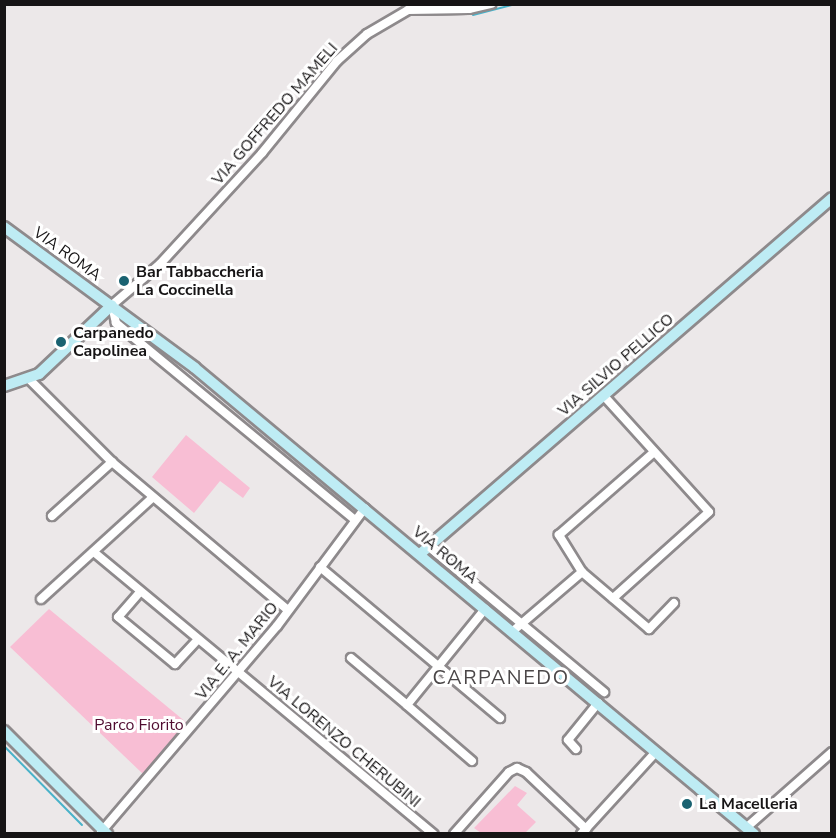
<!DOCTYPE html>
<style>
body{margin:0}
#map{position:relative;width:836px;height:838px;overflow:hidden;background:#ece8e9;font-family:"Nunito Sans",sans-serif}
div>[style]{position:absolute}
[style*='--x']{left:calc(var(--x)*1px);top:calc(var(--y)*1px);width:calc(var(--w)*1px);rotate:calc(var(--a)*1deg)}
.green>*{inset:0;background:#f8bed4}
.stream>*{height:2px;margin:-1px;padding:0 1px;transform-origin:1px;border-radius:1px;background:#49b2c9}
.roads{filter:drop-shadow(2px 0 #8e8a8c) drop-shadow(-2px 0 #8e8a8c) drop-shadow(0 2px #8e8a8c) drop-shadow(0 -2px #8e8a8c)}
.street>*{height:8px;margin:-4px;padding:0 4px;transform-origin:4px;border-radius:4px;background:#fff}
.secondary>*{height:10px;margin:-5px;padding:0 5px;transform-origin:5px;border-radius:5px;background:#beecf4}
.dots>*{width:16px;height:16px;translate:-50% -50%;box-sizing:border-box;border:3px solid #fff;border-radius:50%}
span{translate:-50% -50%;white-space:nowrap;text-align:center;line-height:1.15;-webkit-text-stroke:6px #fff;paint-order:stroke}
.street-label{font-size:16px;color:#161415}
.poi-label{font-size:16px;color:#161415;font-weight:700}
.left{translate:0 -50%;text-align:left}
.park-label{font-size:16px;color:#4f0b2f}
.quarter-label{font-size:20px;color:#4b4748;letter-spacing:1.5px}
.frame{position:absolute;inset:0;border:6px solid #161415;pointer-events:none}
</style>
<div id="map">
<div class="green">
<i style="clip-path:polygon(186px 435px,250px 488px,243px 498px,220px 481px,194px 513px,152px 477px)"></i>
<i style="clip-path:polygon(49px 609px,187px 723px,143px 774px,10px 647px)"></i>
<i style="clip-path:polygon(515px 786px,527px 793px,517px 805px,536px 822px,525px 833px,481px 833px,474px 828px)"></i>
</div>
<div class="stream">
<i style="--x:473;--y:15;--w:44;--a:-14.3"></i>
<i style="--x:4;--y:746;--w:111;--a:45.4"></i>
</div>
<div class="roads">
<div class="street">
<i style="--x:30;--y:380;--w:116;--a:45"></i>
<i style="--x:112;--y:462;--w:230;--a:40.1"></i>
<i style="--x:604;--y:396;--w:156;--a:47.8"></i>
<i style="--x:709;--y:512;--w:129;--a:138.1"></i>
<i style="--x:52;--y:516;--w:81;--a:-42"></i>
<i style="--x:355;--y:520;--w:310;--a:-140.5"></i>
<i style="--x:116;--y:323;--w:18;--a:-103"></i>
<i style="--x:112;--y:305;--w:63;--a:-40.5"></i>
<i style="--x:160;--y:264;--w:151;--a:-47.4"></i>
<i style="--x:262;--y:153;--w:119;--a:-50.8"></i>
<i style="--x:337;--y:61;--w:40;--a:-42"></i>
<i style="--x:367;--y:34;--w:48;--a:-30.3"></i>
<i style="--x:408;--y:10;--w:61;--a:-0.9"></i>
<i style="--x:469;--y:9;--w:23;--a:-13"></i>
<i style="--x:428;--y:546;--w:229;--a:39.7"></i>
<i style="--x:95;--y:553;--w:440;--a:39.7"></i>
<i style="--x:320;--y:567;--w:235;--a:40"></i>
<i style="--x:582;--y:572;--w:88;--a:40.4"></i>
<i style="--x:649;--y:629;--w:36;--a:-46"></i>
<i style="--x:140;--y:592;--w:33;--a:131"></i>
<i style="--x:118;--y:617;--w:74;--a:39.5"></i>
<i style="--x:175;--y:664;--w:33;--a:-47"></i>
<i style="--x:41;--y:599;--w:151;--a:-42.3"></i>
<i style="--x:513;--y:631;--w:91;--a:-40.5"></i>
<i style="--x:582;--y:572;--w:44;--a:-121.9"></i>
<i style="--x:559;--y:535;--w:126;--a:-41.1"></i>
<i style="--x:351;--y:658;--w:73;--a:40"></i>
<i style="--x:576;--y:749;--w:12;--a:-132"></i>
<i style="--x:568;--y:740;--w:48;--a:-51"></i>
<i style="--x:472;--y:761;--w:86;--a:-139.3"></i>
<i style="--x:407;--y:705;--w:124;--a:-50.9"></i>
<i style="--x:747;--y:827;--w:113;--a:-41.4"></i>
<i style="--x:101;--y:832;--w:271;--a:-49.5"></i>
<i style="--x:277;--y:626;--w:147;--a:-53.3"></i>
<i style="--x:454;--y:834;--w:83;--a:-48.4"></i>
<i style="--x:509;--y:772;--w:9;--a:-27"></i>
<i style="--x:517;--y:768;--w:10;--a:24"></i>
<i style="--x:526;--y:772;--w:83;--a:43.5"></i>
<i style="--x:581;--y:834;--w:111;--a:-47.6"></i>
</div>
<div class="secondary">
<i style="--x:4;--y:227;--w:237;--a:36.4"></i>
<i style="--x:195;--y:368;--w:728;--a:39.82"></i>
<i style="--x:4;--y:386;--w:37;--a:-19"></i>
<i style="--x:39;--y:374;--w:100;--a:-43.4"></i>
<i style="--x:420;--y:554;--w:544;--a:-40.83"></i>
<i style="--x:4;--y:731;--w:146;--a:45"></i>
</div>
</div>
<div class="dots">
<i style="left:124px;top:281px;background:#1a6271"></i>
<i style="left:61px;top:342px;background:#1a6271"></i>
<i style="left:687px;top:804px;background:#1a6271"></i>
</div>
<div class="street-label">
<span style="left:275px;top:114px;rotate:-49deg">VIA GOFFREDO MAMELI</span>
<span style="left:67px;top:254px;rotate:36deg">VIA ROMA</span>
<span style="left:616px;top:365px;rotate:-41deg">VIA SILVIO PELLICO</span>
<span style="left:445px;top:555px;rotate:40deg">VIA ROMA</span>
<span style="left:237px;top:651px;rotate:-51deg">VIA E. A. MARIO</span>
<span style="left:344px;top:742px;rotate:40deg">VIA LORENZO CHERUBINI</span>
</div>
<div class="poi-label">
<span class="left" style="left:136px;top:281px">Bar Tabbaccheria<br>La Coccinella</span>
<span class="left" style="left:73px;top:342px">Carpanedo<br>Capolinea</span>
<span class="left" style="left:699px;top:804px">La Macelleria</span>
</div>
<div class="park-label">
<span style="left:139px;top:725px">Parco Fiorito</span>
</div>
<div class="quarter-label">
<span style="left:501px;top:677px">CARPANEDO</span>
</div>
<div class="frame"></div>
</div>
